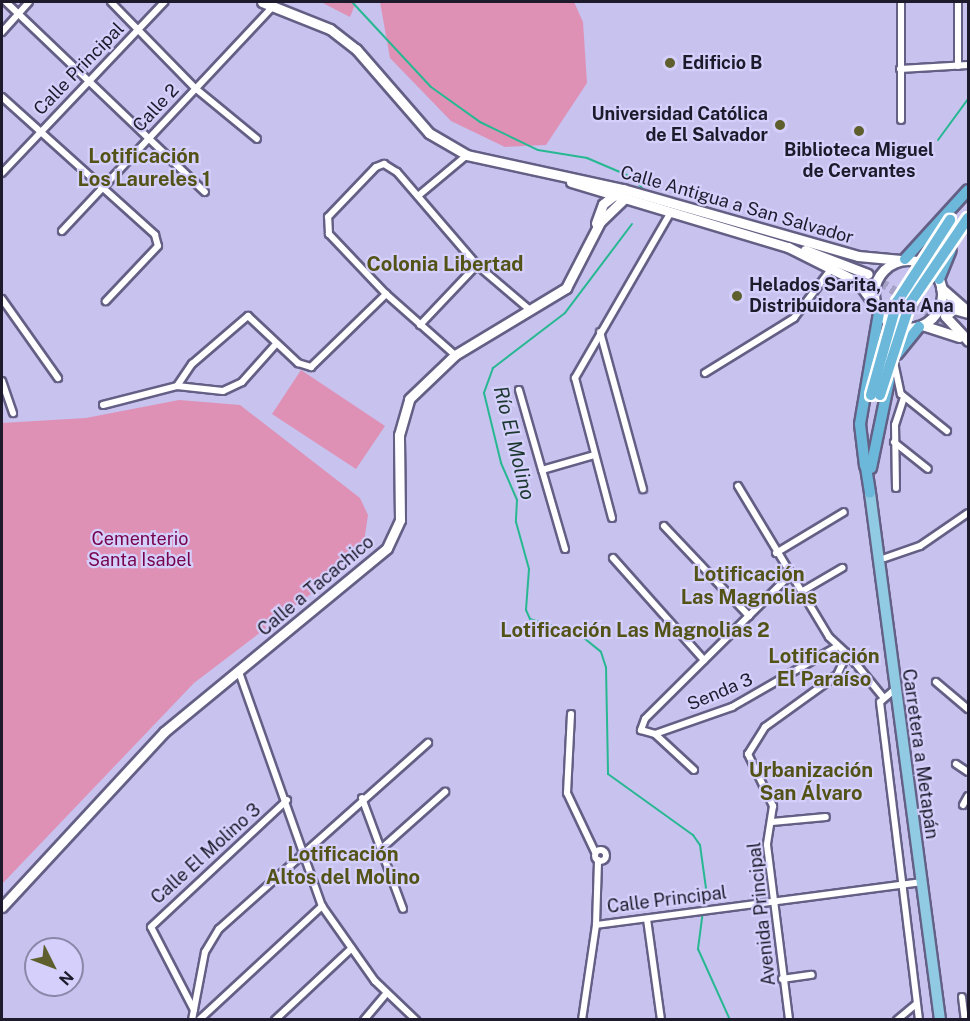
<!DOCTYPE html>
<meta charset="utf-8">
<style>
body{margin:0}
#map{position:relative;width:970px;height:1021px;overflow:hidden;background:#c7c2ee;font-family:"Public Sans",sans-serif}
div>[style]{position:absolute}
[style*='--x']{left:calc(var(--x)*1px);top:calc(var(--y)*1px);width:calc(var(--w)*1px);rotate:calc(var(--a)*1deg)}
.green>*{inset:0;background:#df90b5}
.stream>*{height:2px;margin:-1px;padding:0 1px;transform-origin:1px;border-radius:1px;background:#27b892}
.secondary-tunnel>*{height:9px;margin-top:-4.5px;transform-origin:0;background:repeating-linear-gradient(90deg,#a5a1c7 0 9px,transparent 0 13.5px)}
.roads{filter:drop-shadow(2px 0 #645f85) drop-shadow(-2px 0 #645f85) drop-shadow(0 2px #645f85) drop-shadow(0 -2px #645f85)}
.minor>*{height:6px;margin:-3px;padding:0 3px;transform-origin:3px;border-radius:3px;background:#fff}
.minor>.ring{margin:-3px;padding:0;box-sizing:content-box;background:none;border:6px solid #fff;border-radius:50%}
.secondary>*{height:9px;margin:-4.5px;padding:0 4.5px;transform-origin:4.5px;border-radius:4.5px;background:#fff}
.secondary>.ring{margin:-4.5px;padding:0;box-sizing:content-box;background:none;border:9px solid #fff;border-radius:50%}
.primary>*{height:10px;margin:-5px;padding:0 5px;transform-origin:5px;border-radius:5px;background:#91cae3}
.trunk>*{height:10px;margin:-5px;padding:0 5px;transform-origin:5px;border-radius:5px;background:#6cb8da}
.bridges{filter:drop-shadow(2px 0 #fff) drop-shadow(-2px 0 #fff) drop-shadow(0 2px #fff) drop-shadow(0 -2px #fff)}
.trunk-bridge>*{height:10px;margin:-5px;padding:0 5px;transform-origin:5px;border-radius:5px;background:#6cb8da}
.dots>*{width:16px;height:16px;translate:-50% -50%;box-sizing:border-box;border:3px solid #d4cffb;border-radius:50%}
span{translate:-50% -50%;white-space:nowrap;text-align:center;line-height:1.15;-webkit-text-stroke:4.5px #d4cffb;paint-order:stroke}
.poi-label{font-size:18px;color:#1d1b2b;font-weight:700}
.left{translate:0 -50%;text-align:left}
.right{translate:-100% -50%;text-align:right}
.street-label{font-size:18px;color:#1d1b2b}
.park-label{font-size:18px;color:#76034c}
.neighbourhood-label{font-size:20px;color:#535318;font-weight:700}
.water-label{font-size:20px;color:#1c382f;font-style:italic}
.frame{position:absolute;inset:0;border:3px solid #1d1b2b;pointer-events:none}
.north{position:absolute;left:24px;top:937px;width:60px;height:60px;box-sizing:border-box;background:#d4cffb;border:2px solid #8b87a8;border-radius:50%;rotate:132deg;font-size:16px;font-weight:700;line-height:24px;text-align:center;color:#1d1b2b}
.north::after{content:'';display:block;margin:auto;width:21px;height:27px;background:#5e5f2d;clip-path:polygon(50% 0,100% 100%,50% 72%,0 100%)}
</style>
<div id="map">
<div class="green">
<i style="clip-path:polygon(321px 2px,356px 2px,350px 17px)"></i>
<i style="clip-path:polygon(380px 2px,574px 2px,583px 22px,587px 83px,546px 145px,505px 147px,451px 121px,390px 58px)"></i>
<i style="clip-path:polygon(301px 370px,385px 426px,356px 469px,272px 414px)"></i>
<i style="clip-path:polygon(179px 400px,240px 405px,360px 498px,368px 515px,362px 555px,194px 683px,2px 884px,2px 423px,86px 418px)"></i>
</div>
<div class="stream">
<i style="--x:352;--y:2;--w:116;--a:47.1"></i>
<i style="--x:431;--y:87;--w:60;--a:35.5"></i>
<i style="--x:480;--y:122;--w:64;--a:25.8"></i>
<i style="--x:538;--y:150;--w:50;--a:9.3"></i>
<i style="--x:587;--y:158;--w:51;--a:23.1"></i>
<i style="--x:634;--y:178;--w:18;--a:52"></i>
<i style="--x:938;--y:140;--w:51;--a:-53.8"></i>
<i style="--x:632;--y:224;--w:111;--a:127"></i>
<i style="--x:565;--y:313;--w:91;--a:142.6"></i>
<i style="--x:493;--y:368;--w:27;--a:110"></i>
<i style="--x:484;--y:393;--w:72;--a:76.3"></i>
<i style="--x:501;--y:463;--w:40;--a:66.6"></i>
<i style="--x:517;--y:500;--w:22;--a:93"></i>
<i style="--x:516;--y:522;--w:49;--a:74.5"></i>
<i style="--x:529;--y:569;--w:41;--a:94.2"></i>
<i style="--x:526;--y:610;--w:10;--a:66"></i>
<i style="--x:530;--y:619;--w:51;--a:17"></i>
<i style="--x:579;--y:634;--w:28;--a:39"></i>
<i style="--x:601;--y:652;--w:16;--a:72"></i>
<i style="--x:606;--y:667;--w:107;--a:88.9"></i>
<i style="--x:608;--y:774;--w:105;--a:35.7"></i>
<i style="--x:693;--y:835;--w:12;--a:55"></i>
<i style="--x:700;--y:845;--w:43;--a:82.1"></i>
<i style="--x:706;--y:888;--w:62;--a:97.5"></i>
<i style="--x:698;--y:949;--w:78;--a:65.7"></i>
</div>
<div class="secondary-tunnel">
<i style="--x:868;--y:274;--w:91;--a:31.9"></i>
</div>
<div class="roads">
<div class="minor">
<i style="--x:6;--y:2;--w:275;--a:43.7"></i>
<i style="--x:111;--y:2;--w:120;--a:45.7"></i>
<i style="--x:195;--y:88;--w:80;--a:39.4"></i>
<i style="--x:901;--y:2;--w:118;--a:90"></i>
<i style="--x:2;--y:32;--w:40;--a:-48"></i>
<i style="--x:958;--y:66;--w:64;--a:-90"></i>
<i style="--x:900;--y:69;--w:68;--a:-3.4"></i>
<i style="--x:2;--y:97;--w:206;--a:42"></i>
<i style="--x:155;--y:235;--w:11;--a:75"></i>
<i style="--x:158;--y:246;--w:76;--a:133.4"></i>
<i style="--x:2;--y:173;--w:236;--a:-46.5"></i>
<i style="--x:418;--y:196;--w:64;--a:-39.9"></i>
<i style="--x:62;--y:231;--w:308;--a:-46.8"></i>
<i style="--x:2;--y:299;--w:97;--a:54.7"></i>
<i style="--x:420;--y:325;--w:83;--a:-46.5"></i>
<i style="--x:600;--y:332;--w:163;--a:74.7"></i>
<i style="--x:455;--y:355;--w:92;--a:-138.5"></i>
<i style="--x:386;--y:294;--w:83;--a:-133.5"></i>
<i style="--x:329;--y:234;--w:17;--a:-93"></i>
<i style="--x:328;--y:217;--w:69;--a:-46.2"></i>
<i style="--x:376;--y:167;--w:9;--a:-21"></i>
<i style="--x:384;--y:164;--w:15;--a:32"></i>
<i style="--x:397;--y:172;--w:123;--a:49.3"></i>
<i style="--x:477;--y:265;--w:71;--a:40.4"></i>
<i style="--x:894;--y:362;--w:33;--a:78"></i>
<i style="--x:901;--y:394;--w:59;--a:38.8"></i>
<i style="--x:705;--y:373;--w:105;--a:-31.7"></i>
<i style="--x:794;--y:318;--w:63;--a:-52.8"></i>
<i style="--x:2;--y:381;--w:34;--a:71"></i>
<i style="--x:177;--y:386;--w:27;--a:-56"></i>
<i style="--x:192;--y:364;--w:74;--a:-40.6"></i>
<i style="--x:248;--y:316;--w:69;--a:43.2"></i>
<i style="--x:298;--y:363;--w:14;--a:17"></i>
<i style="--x:311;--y:367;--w:105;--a:-44.2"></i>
<i style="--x:519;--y:390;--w:83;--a:74"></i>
<i style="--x:103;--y:405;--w:76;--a:-14.4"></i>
<i style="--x:177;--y:386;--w:46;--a:6.2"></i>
<i style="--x:223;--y:391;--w:21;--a:-25"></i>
<i style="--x:242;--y:382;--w:51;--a:-48.2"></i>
<i style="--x:894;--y:442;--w:43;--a:38.5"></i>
<i style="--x:738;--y:486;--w:176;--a:58.9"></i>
<i style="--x:829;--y:637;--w:25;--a:43"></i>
<i style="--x:847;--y:654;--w:23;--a:115"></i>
<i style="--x:837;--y:675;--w:89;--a:144.2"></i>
<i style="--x:765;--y:727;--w:32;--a:122"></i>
<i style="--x:748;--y:754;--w:58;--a:64.3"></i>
<i style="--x:773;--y:806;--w:39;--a:99"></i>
<i style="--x:767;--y:845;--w:176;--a:82.8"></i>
<i style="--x:896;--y:488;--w:63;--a:-90.9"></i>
<i style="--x:895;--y:425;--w:29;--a:-72"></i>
<i style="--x:612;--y:518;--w:145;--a:-104.8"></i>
<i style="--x:575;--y:378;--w:192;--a:-60"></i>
<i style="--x:664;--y:526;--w:124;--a:46.6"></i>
<i style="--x:565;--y:549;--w:82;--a:-106.2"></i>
<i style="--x:542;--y:470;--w:54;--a:-16.1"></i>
<i style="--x:776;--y:553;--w:79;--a:-31.1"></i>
<i style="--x:613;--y:558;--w:137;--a:48.3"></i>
<i style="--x:885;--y:558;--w:37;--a:-19"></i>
<i style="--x:920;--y:546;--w:58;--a:-34.5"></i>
<i style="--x:790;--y:575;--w:204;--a:135.2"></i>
<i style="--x:645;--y:719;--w:12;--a:110"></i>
<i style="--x:641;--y:730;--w:15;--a:16"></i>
<i style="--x:655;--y:734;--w:82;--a:-19.3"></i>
<i style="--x:732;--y:707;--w:122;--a:-29.9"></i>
<i style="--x:801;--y:592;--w:48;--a:-30.3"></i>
<i style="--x:847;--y:653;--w:57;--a:50.7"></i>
<i style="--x:239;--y:672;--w:248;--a:70.5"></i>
<i style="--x:322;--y:906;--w:92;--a:54.8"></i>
<i style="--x:375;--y:981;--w:57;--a:43.6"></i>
<i style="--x:936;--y:682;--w:42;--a:40.2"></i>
<i style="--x:894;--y:690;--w:18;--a:139"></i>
<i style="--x:880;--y:702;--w:320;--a:83"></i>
<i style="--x:571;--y:714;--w:79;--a:92.9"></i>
<i style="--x:567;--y:793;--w:65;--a:64.6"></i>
<i style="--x:655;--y:734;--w:53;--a:42.7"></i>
<i style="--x:956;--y:764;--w:14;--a:34"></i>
<i style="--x:362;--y:798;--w:118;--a:69.7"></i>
<i style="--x:963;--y:805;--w:10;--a:-61"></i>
<i style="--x:772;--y:822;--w:54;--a:-5.3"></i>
<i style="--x:381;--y:849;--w:86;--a:-41.7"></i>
<i class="ring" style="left:594.5px;top:849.5px;width:5px;height:5px"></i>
<i style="--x:647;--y:919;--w:102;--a:82.1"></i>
<i style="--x:596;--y:925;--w:328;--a:-7.5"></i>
<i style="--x:782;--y:979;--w:30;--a:-8"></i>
<i style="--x:962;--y:997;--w:23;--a:83"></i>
<i style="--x:194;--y:1010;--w:93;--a:-117.4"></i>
<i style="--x:151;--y:927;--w:186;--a:-43"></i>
<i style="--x:192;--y:1020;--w:69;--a:-79.2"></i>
<i style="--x:205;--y:952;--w:27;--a:-59"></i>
<i style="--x:219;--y:929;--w:280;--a:-41.7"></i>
<i style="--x:199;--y:1020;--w:168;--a:-42.8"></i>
<i style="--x:275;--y:1020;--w:105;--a:-43.1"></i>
<i style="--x:364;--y:1020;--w:34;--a:-50"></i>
<i style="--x:582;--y:1020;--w:96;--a:-81.6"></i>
<i style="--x:596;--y:925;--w:65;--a:-88.2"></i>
<i style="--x:897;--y:1020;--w:25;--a:-40"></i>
</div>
<div class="secondary">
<i style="--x:262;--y:2;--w:73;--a:21.7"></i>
<i style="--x:330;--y:29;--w:33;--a:38"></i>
<i style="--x:356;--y:49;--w:111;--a:49"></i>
<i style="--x:429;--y:133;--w:44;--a:30.1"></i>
<i style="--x:467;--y:155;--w:160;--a:12.3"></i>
<i style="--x:623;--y:189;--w:244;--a:15.9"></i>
<i style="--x:858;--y:256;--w:43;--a:5.3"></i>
<i style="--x:571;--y:182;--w:227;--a:16.7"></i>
<i style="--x:788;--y:247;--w:78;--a:26.6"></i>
<i style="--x:858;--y:282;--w:34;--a:54"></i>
<i style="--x:596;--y:223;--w:20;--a:-70"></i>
<i style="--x:603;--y:204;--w:16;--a:-38"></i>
<i style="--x:805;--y:250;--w:67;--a:20.9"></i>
<i class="ring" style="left:874px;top:260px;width:59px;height:59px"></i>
<i style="--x:941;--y:288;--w:33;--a:41"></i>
<i style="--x:968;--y:313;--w:15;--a:-164"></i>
<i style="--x:954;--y:309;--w:11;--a:142"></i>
<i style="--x:945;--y:316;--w:34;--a:47"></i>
<i style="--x:922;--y:325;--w:39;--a:18"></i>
<i style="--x:2;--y:907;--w:238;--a:-47.2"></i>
<i style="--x:164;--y:732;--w:289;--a:-39.5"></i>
<i style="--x:387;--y:548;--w:31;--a:-65"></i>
<i style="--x:400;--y:520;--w:85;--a:-90.7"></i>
<i style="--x:399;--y:435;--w:37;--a:-74"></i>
<i style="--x:409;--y:399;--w:64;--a:-43.7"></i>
<i style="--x:455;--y:355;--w:130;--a:-31.1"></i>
<i style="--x:566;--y:288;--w:74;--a:-62.7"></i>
<i style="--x:600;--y:222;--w:32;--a:-44"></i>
</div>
<div class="primary">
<i style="--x:870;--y:493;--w:532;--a:82.43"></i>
</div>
<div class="trunk">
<i style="--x:905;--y:259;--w:93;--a:-47.6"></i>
<i style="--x:939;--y:279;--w:31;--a:-68"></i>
<i style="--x:897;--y:354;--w:35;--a:-51"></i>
<i style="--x:865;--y:461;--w:32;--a:81"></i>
<i style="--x:865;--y:466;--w:42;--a:-96.8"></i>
<i style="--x:860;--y:424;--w:113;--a:-80.3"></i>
<i style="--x:871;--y:468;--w:89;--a:-78.3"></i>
</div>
</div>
<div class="bridges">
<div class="trunk-bridge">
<i style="--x:871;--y:395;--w:97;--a:-74.4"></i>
<i style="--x:897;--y:302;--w:98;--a:-57.1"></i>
<i style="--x:880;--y:395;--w:97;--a:-71.9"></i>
<i style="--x:910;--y:303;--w:103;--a:-55.7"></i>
</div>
</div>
<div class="dots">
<i style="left:670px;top:63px;background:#5e5f2d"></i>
<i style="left:780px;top:125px;background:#5e5f2d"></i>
<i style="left:859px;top:131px;background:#5e5f2d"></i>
<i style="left:737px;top:296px;background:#5e5f2d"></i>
</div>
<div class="poi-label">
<span class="left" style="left:682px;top:63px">Edificio B</span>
<span class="right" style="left:768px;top:125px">Universidad Católica<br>de El Salvador</span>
<span style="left:859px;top:161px">Biblioteca Miguel<br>de Cervantes</span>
<span class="left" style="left:749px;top:296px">Helados Sarita,<br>Distribuidora Santa Ana</span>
</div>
<div class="street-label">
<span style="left:79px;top:69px;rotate:-46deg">Calle Principal</span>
<span style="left:156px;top:108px;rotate:-47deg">Calle 2</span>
<span style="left:737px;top:205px;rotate:16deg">Calle Antigua a San Salvador</span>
<span style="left:316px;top:586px;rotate:-40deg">Calle a Tacachico</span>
<span style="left:720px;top:692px;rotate:-23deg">Senda 3</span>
<span style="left:920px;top:754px;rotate:82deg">Carretera a Metapán</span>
<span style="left:206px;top:854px;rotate:-42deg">Calle El Molino 3</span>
<span style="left:667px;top:900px;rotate:-7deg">Calle Principal</span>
<span style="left:762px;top:914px;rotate:-96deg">Avenida Principal</span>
</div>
<div class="park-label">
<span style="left:140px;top:550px">Cementerio<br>Santa Isabel</span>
</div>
<div class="neighbourhood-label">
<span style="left:144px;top:168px">Lotificación<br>Los Laureles 1</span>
<span style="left:445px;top:264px">Colonia Libertad</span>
<span style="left:749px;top:586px">Lotificación<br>Las Magnolias</span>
<span style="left:635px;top:630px">Lotificación Las Magnolias 2</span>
<span style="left:824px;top:668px">Lotificación<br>El Paraíso</span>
<span style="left:811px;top:782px">Urbanización<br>San Álvaro</span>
<span style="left:343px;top:866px">Lotificación<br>Altos del Molino</span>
</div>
<div class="water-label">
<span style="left:514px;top:443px;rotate:76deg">Río El Molino</span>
</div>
<div class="frame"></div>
<div class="north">N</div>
</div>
